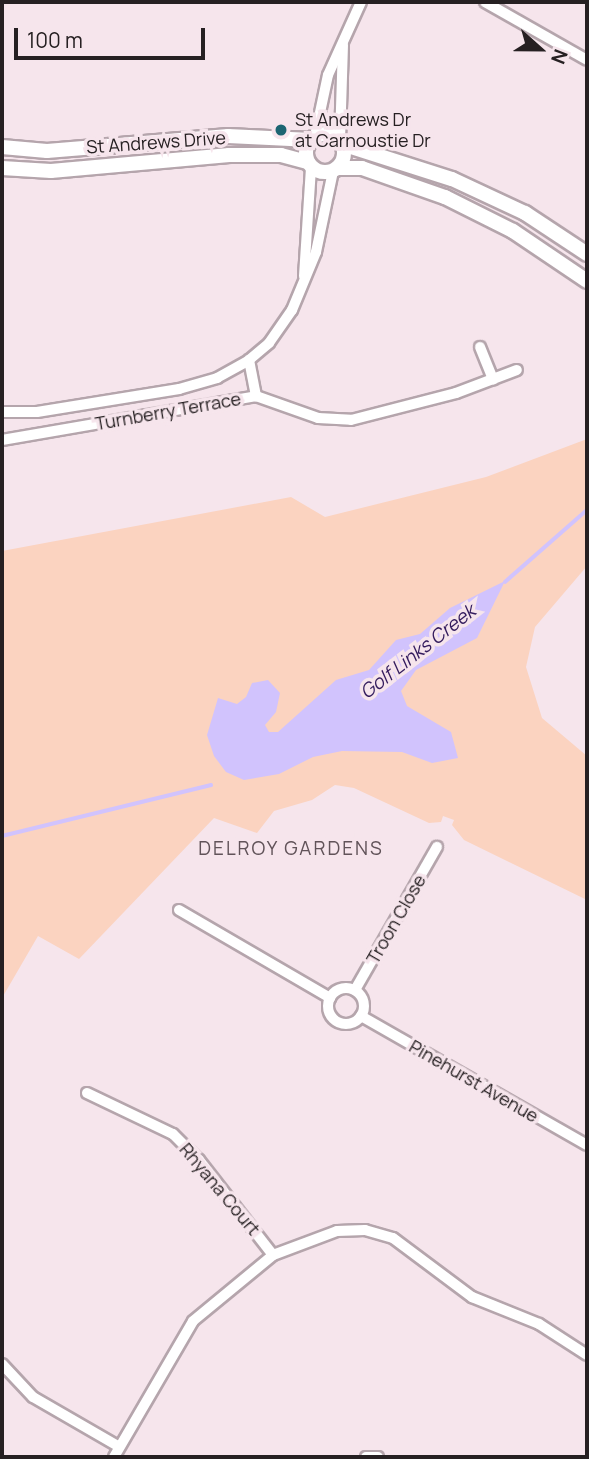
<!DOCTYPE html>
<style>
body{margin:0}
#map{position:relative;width:589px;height:1459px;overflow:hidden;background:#f6e5ec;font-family:Manrope,sans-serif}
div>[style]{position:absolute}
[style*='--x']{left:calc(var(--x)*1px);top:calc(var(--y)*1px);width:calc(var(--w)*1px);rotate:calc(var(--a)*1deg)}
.green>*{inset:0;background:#fbd3c0}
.water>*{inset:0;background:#d1c3fd}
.stream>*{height:3.5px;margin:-1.75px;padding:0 1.75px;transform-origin:1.75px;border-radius:1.75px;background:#d1c3fd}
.roads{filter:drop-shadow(2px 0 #b5a5ac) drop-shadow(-2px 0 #b5a5ac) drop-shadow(0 2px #b5a5ac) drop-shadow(0 -2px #b5a5ac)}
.minor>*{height:10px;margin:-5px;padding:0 5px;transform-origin:5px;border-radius:5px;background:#fff}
.minor>.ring{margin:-5px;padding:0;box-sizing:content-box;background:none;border:10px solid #fff;border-radius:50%}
.tertiary>*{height:14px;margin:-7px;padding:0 7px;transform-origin:7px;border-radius:7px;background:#fff}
.tertiary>.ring{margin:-7px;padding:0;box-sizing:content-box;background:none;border:14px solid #fff;border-radius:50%}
.dots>*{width:19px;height:19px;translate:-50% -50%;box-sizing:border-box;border:4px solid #f6e5ec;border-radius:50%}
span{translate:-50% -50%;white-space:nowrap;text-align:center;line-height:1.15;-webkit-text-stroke:7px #f6e5ec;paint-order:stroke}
.poi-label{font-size:18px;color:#262022}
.left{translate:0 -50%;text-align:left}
.street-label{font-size:18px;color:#262022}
.water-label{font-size:19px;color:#331b5d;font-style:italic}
.neighbourhood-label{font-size:19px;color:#615359;letter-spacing:2px}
.frame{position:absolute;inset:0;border:4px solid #262022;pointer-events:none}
.north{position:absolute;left:505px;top:14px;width:70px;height:70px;-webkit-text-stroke:5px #f6e5ec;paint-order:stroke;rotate:111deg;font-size:19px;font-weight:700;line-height:28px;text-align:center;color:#262022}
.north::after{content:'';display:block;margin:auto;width:24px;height:32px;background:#262022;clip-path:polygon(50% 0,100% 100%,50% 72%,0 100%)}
.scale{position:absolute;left:14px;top:28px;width:191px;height:32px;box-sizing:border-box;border:4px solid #262022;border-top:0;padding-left:9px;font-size:21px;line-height:24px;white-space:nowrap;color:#262022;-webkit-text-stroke:5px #f6e5ec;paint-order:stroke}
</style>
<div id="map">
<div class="green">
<i style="clip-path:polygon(587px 439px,587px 566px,535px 627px,526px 667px,542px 718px,587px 756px,587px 900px,464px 840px,452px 825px,454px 820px,443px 816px,441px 822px,429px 823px,354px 788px,335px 785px,312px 800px,274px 811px,257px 833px,214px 818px,79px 959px,38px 936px,2px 998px,2px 551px,291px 497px,325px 517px,486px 477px)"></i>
</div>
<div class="water">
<i style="clip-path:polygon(505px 581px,477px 638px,416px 670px,401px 691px,407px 706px,451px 732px,458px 758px,432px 763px,402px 752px,342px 751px,313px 757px,279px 774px,244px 780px,226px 772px,214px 756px,207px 735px,218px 698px,237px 704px,246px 697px,252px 683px,268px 680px,280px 693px,276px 712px,265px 725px,269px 732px,278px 732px,336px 680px,369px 670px,396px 640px,420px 634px,450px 608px)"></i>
</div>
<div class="stream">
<i style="--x:505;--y:582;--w:109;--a:-41.3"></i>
<i style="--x:2;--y:836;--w:215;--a:-13.7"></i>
</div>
<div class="roads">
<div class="minor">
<i style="--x:485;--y:2;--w:117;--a:29.6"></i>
<i style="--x:315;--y:136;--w:62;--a:-78"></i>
<i style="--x:328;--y:75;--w:80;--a:-65.7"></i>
<i style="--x:340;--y:140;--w:95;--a:-88.2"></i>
<i style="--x:304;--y:276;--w:109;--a:-86.3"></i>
<i style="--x:480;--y:347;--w:35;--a:68"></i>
<i style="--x:249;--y:360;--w:37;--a:79"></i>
<i style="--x:2;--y:412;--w:35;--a:0"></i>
<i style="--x:37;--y:412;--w:144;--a:-9.2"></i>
<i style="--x:179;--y:389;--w:40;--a:-16"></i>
<i style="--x:217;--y:378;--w:37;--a:-29"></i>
<i style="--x:249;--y:360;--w:26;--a:-40"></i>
<i style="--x:269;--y:343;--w:40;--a:-55.1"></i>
<i style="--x:292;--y:310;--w:63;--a:-67.5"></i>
<i style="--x:316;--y:252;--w:83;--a:-78.1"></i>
<i style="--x:2;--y:440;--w:258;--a:-9.8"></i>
<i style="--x:256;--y:396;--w:66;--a:19.5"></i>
<i style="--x:318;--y:418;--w:33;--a:3"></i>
<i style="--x:351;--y:420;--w:108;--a:-14.4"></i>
<i style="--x:456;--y:393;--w:65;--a:-20.7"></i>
<i style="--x:179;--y:910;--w:175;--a:30.2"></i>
<i class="ring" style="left:328px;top:988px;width:26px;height:26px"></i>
<i style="--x:355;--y:990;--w:165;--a:-60.2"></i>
<i style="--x:361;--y:1016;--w:260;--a:29.7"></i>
<i style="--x:87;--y:1093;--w:95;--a:25.5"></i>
<i style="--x:173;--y:1134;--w:37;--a:45"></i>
<i style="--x:199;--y:1160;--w:120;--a:52.1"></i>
<i style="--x:2;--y:1364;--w:45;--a:46.8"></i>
<i style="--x:33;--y:1397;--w:98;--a:30"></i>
<i style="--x:114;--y:1457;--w:157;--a:-59.8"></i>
<i style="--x:193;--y:1321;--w:104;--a:-39.5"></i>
<i style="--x:273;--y:1255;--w:68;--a:-20.6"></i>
<i style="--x:337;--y:1231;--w:28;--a:-2"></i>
<i style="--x:365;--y:1230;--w:29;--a:16"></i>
<i style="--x:393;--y:1238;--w:99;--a:36.8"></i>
<i style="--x:472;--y:1297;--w:72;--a:21.9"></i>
<i style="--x:539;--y:1324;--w:57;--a:32.9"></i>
<i style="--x:366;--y:1457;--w:12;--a:0"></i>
</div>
<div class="tertiary">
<i class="ring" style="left:306px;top:134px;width:24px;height:24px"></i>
<i style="--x:342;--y:144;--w:115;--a:17.7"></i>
<i style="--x:452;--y:179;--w:81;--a:25"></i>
<i style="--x:525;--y:213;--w:74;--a:33.5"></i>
<i style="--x:2;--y:147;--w:45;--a:5.1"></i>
<i style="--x:47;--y:151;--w:182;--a:-4.7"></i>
<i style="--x:228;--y:136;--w:83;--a:2.8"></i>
<i style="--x:2;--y:168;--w:49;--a:3.5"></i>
<i style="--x:51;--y:171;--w:179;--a:-5.1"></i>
<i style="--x:229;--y:155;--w:52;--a:0"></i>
<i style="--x:281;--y:155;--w:28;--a:15"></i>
<i style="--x:338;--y:168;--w:24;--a:0"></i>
<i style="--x:362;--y:168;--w:88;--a:19.3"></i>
<i style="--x:445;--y:197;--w:76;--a:26.6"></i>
<i style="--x:513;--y:231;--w:89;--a:34"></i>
</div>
</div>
<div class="dots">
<i style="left:281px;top:130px;background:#1c6572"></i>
</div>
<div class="poi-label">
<span class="left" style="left:295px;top:130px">St Andrews Dr<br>at Carnoustie Dr</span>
</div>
<div class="street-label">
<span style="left:156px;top:142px;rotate:-4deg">St Andrews Drive</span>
<span style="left:168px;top:411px;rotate:-10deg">Turnberry Terrace</span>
<span style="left:396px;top:919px;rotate:-60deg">Troon Close</span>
<span style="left:474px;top:1081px;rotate:30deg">Pinehurst Avenue</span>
<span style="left:220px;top:1189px;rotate:50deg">Rhyana Court</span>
</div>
<div class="water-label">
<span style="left:418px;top:652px;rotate:-38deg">Golf Links Creek</span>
</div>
<div class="neighbourhood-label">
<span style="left:291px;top:849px">DELROY GARDENS</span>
</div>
<div class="frame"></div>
<div class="north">N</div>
<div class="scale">100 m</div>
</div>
